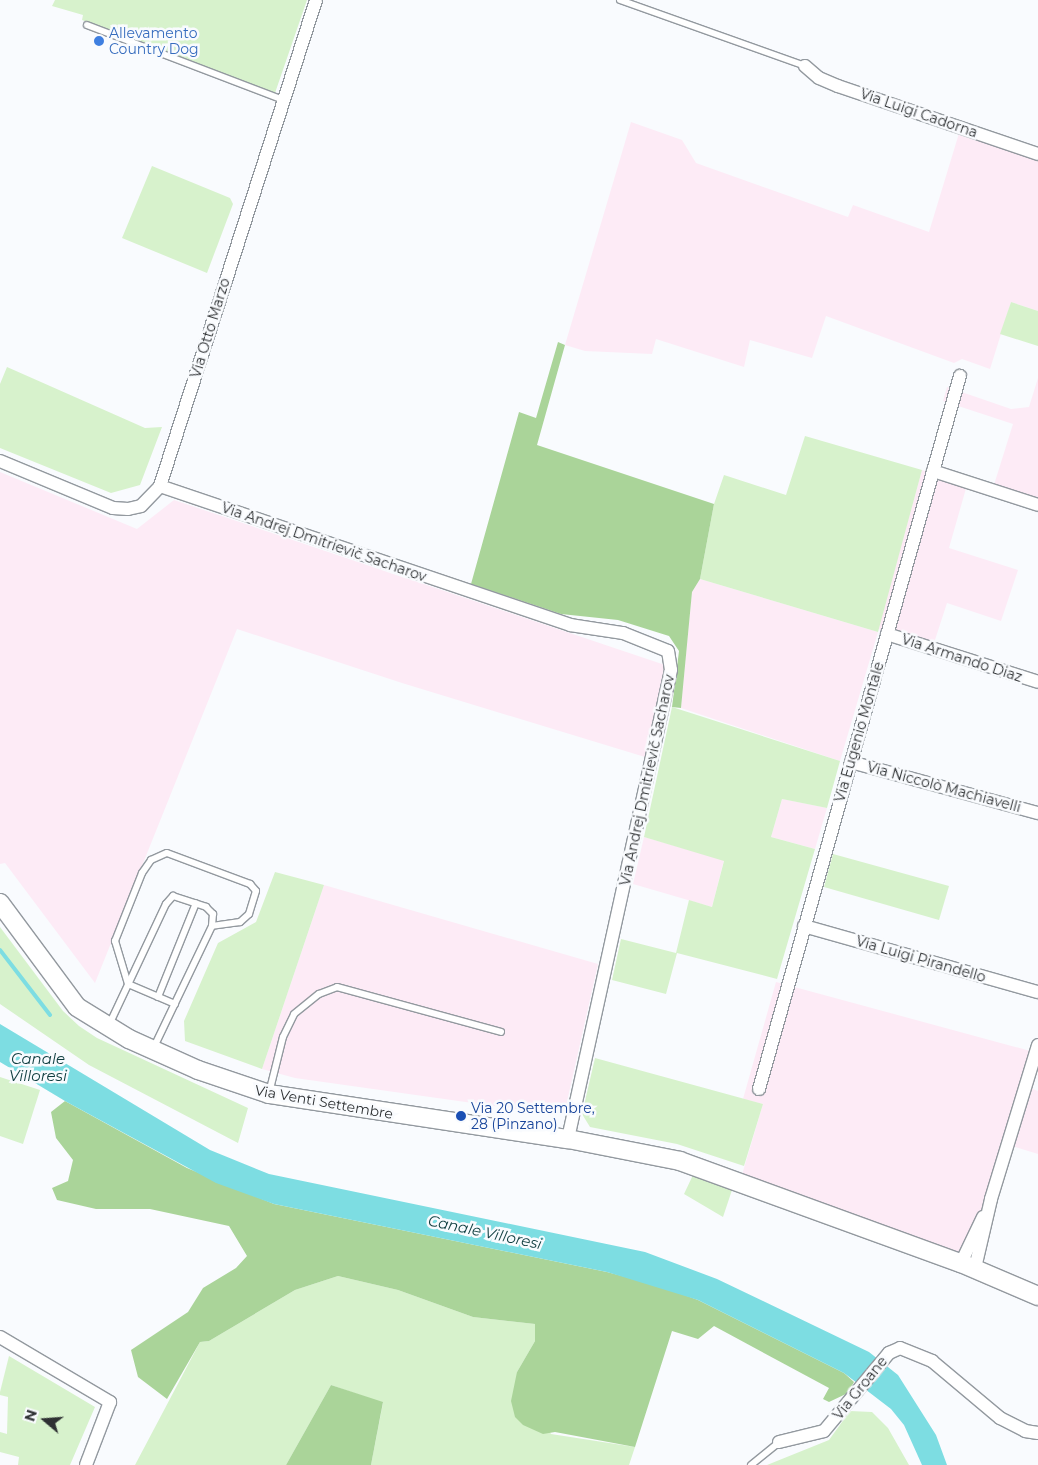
<!DOCTYPE html>
<meta charset="utf-8">
<style>
body{margin:0}
#map{position:relative;width:1038px;height:1465px;overflow:hidden;background:#f9fbfe;font-family:Montserrat,sans-serif}
div>[style]{position:absolute}
[style*='--x']{left:calc(var(--x)*1px);top:calc(var(--y)*1px);width:calc(var(--w)*1px);rotate:calc(var(--a)*1deg)}
.industrial>*{inset:0;background:#fdebf6}
.green>*{inset:0;background:#d7f2cc}
.forest>*{inset:0;background:#aad499}
.water>*{inset:0;background:#7ddde2}
.stream>*{height:4px;margin:-2px;padding:0 2px;transform-origin:2px;border-radius:2px;background:#7ddde2}
.roads{filter:drop-shadow(1px 0 #93999f) drop-shadow(-1px 0 #93999f) drop-shadow(0 1px #93999f) drop-shadow(0 -1px #93999f)}
.lane>*{height:6px;margin:-3px;padding:0 3px;transform-origin:3px;border-radius:3px;background:#fff}
.street>*{height:12px;margin:-6px;padding:0 6px;transform-origin:6px;border-radius:6px;background:#fff}
.secondary>*{height:18px;margin:-9px;padding:0 9px;transform-origin:9px;border-radius:9px;background:#fff}
.dots>*{width:14px;height:14px;translate:-50% -50%;box-sizing:border-box;border:2px solid #f9fbfe;border-radius:50%}
span{translate:-50% -50%;white-space:nowrap;text-align:center;line-height:1.15;-webkit-text-stroke:5px #f9fbfe;paint-order:stroke}
.shop-label{font-size:14px;color:#366cbe}
.left{translate:0 -50%;text-align:left}
.street-label{font-size:14px;color:#2e3133}
.transit-label{font-size:14px;color:#164399}
.water-label{font-size:15px;color:#0d3c3e;font-style:italic}
.north{position:absolute;left:20px;top:1395px;width:50px;height:50px;-webkit-text-stroke:4px #f9fbfe;paint-order:stroke;rotate:288deg;font-size:14px;font-weight:700;line-height:20px;text-align:center;color:#2e3133}
.north::after{content:'';display:block;margin:auto;width:18px;height:22px;background:#2e3133;clip-path:polygon(50% 0,100% 100%,50% 72%,0 100%)}
</style>
<div id="map">
<div class="industrial">
<i style="clip-path:polygon(631px 122px,682px 140px,696px 163px,848px 217px,853px 205px,929px 232px,960px 130px,1038px 156px,1038px 311px,1011px 302px,990px 369px,962px 359px,954px 363px,826px 316px,812px 358px,750px 340px,744px 367px,656px 339px,652px 354px,585px 351px,565px 345px)"></i>
<i style="clip-path:polygon(1038px 378px,1038px 503px,993px 488px,1013px 424px,943px 401px,947px 387px,1011px 409px,1029px 407px)"></i>
<i style="clip-path:polygon(922px 470px,967px 485px,949px 548px,1018px 570px,1001px 621px,947px 603px,933px 646px,878px 629px)"></i>
<i style="clip-path:polygon(0 472px,137px 529px,174px 500px,665px 665px,645px 757px,402px 683px,237px 629px,95px 983px,5px 863px,0 864px)"></i>
<i style="clip-path:polygon(700px 579px,878px 632px,840px 761px,681px 708px,692px 592px)"></i>
<i style="clip-path:polygon(782px 799px,827px 808px,815px 849px,771px 837px)"></i>
<i style="clip-path:polygon(644px 837px,724px 860px,712px 907px,633px 884px)"></i>
<i style="clip-path:polygon(324px 885px,598px 964px,566px 1106px,557px 1115px,295px 1078px,262px 1069px)"></i>
<i style="clip-path:polygon(776px 982px,1034px 1052px,990px 1195px,982px 1208px,962px 1259px,741px 1178px,763px 1104px,743px 1099px)"></i>
<i style="clip-path:polygon(1030px 1088px,1038px 1091px,1038px 1154px,1012px 1146px)"></i>
</div>
<div class="green">
<i style="clip-path:polygon(55px 0,307px 0,275px 93px,272px 94px,82px 20px,83px 15px,52px 6px)"></i>
<i style="clip-path:polygon(152px 166px,230px 198px,233px 204px,207px 273px,122px 238px)"></i>
<i style="clip-path:polygon(1011px 302px,1038px 311px,1038px 346px,1000px 334px)"></i>
<i style="clip-path:polygon(7px 367px,145px 428px,162px 427px,140px 485px,111px 493px,0 448px,0 384px)"></i>
<i style="clip-path:polygon(805px 436px,922px 470px,878px 632px,700px 579px,714px 504px,724px 475px,786px 495px)"></i>
<i style="clip-path:polygon(672px 707px,840px 761px,827px 808px,782px 799px,771px 837px,815px 849px,777px 979px,677px 953px,666px 994px,612px 980px,621px 939px,676px 953px,689px 900px,712px 907px,724px 861px,644px 837px)"></i>
<i style="clip-path:polygon(833px 854px,949px 886px,939px 920px,824px 887px)"></i>
<i style="clip-path:polygon(275px 872px,324px 885px,262px 1069px,185px 1041px,184px 1021px,218px 943px,256px 922px)"></i>
<i style="clip-path:polygon(0 927px,63px 1011px,79px 1026px,97px 1038px,248px 1108px,238px 1143px,89px 1065px,0 1004px)"></i>
<i style="clip-path:polygon(595px 1058px,763px 1104px,744px 1166px,677px 1144px,590px 1127px,582px 1114px)"></i>
<i style="clip-path:polygon(0 1077px,40px 1090px,23px 1144px,0 1136px)"></i>
<i style="clip-path:polygon(693px 1175px,732px 1190px,723px 1217px,684px 1194px)"></i>
<i style="clip-path:polygon(338px 1276px,398px 1290px,473px 1317px,535px 1324px,535px 1341px,517px 1372px,551px 1434px,635px 1447px,629px 1465px,371px 1465px,383px 1403px,331px 1385px,286px 1465px,135px 1465px,200px 1342px,209px 1341px,295px 1290px)"></i>
<i style="clip-path:polygon(9px 1356px,95px 1407px,70px 1465px,18px 1465px,19px 1457px,0 1452px,0 1432px,7px 1434px,8px 1397px,0 1395px,0 1392px)"></i>
<i style="clip-path:polygon(850px 1411px,872px 1412px,888px 1428px,909px 1465px,767px 1465px,829px 1440px)"></i>
</div>
<div class="forest">
<i style="clip-path:polygon(558px 342px,565px 345px,537px 445px,714px 504px,700px 579px,692px 592px,681px 708px,672px 707px,679px 651px,669px 636px,618px 620px,561px 614px,471px 584px,519px 412px,536px 418px)"></i>
<i style="clip-path:polygon(65px 1101px,187px 1168px,274px 1204px,607px 1272px,660px 1286px,698px 1300px,844px 1373px,854px 1382px,848px 1393px,829px 1402px,823px 1399px,829px 1388px,714px 1326px,698px 1339px,672px 1331px,635px 1447px,555px 1432px,543px 1434px,523px 1425px,515px 1417px,511px 1401px,517px 1372px,535px 1341px,535px 1324px,473px 1317px,398px 1290px,338px 1276px,295px 1290px,209px 1341px,200px 1342px,167px 1399px,138px 1377px,131px 1350px,188px 1312px,203px 1288px,236px 1268px,247px 1256px,229px 1226px,150px 1209px,96px 1209px,57px 1200px,52px 1188px,68px 1181px,73px 1160px,56px 1138px,51px 1112px)"></i>
<i style="clip-path:polygon(331px 1385px,383px 1402px,371px 1465px,286px 1465px)"></i>
</div>
<div class="water">
<i style="clip-path:polygon(0 1024px,210px 1150px,269px 1174px,645px 1252px,717px 1279px,869px 1352px,898px 1375px,936px 1435px,947px 1465px,922px 1465px,904px 1425px,891px 1409px,844px 1373px,698px 1300px,607px 1272px,274px 1204px,216px 1183px,65px 1101px,0 1062px)"></i>
</div>
<div class="stream">
<i style="--x:0;--y:950;--w:82;--a:52.4"></i>
</div>
<div class="roads">
<div class="lane">
<i style="--x:620;--y:0;--w:196;--a:19.6"></i>
<i style="--x:87;--y:25;--w:210;--a:20.9"></i>
<i style="--x:158;--y:997;--w:101;--a:-68"></i>
<i style="--x:175;--y:1004;--w:51;--a:-156.9"></i>
<i style="--x:128;--y:984;--w:45;--a:-106.8"></i>
<i style="--x:115;--y:941;--w:73;--a:-68.3"></i>
<i style="--x:142;--y:873;--w:16;--a:-55"></i>
<i style="--x:151;--y:860;--w:17;--a:-24"></i>
<i style="--x:167;--y:853;--w:89;--a:20.5"></i>
<i style="--x:250;--y:884;--w:9;--a:49"></i>
<i style="--x:256;--y:891;--w:24;--a:107"></i>
<i style="--x:249;--y:914;--w:12;--a:138"></i>
<i style="--x:240;--y:922;--w:28;--a:172"></i>
<i style="--x:109;--y:1025;--w:134;--a:-64.8"></i>
<i style="--x:166;--y:904;--w:11;--a:-49"></i>
<i style="--x:173;--y:896;--w:35;--a:18"></i>
<i style="--x:206;--y:907;--w:10;--a:45"></i>
<i style="--x:213;--y:914;--w:12;--a:95"></i>
<i style="--x:212;--y:926;--w:136;--a:115.6"></i>
<i style="--x:269;--y:1093;--w:58;--a:-76"></i>
<i style="--x:283;--y:1037;--w:25;--a:-64"></i>
<i style="--x:294;--y:1014;--w:32;--a:-39"></i>
<i style="--x:319;--y:994;--w:19;--a:-21"></i>
<i style="--x:337;--y:987;--w:170;--a:15.3"></i>
<i style="--x:751;--y:1465;--w:36;--a:-39"></i>
</div>
<div class="street">
<i style="--x:805;--y:66;--w:18;--a:41"></i>
<i style="--x:819;--y:78;--w:21;--a:23"></i>
<i style="--x:838;--y:86;--w:211;--a:18.8"></i>
<i style="--x:0;--y:461;--w:122;--a:22.6"></i>
<i style="--x:113;--y:508;--w:15;--a:4"></i>
<i style="--x:128;--y:509;--w:13;--a:-13"></i>
<i style="--x:141;--y:506;--w:28;--a:-46"></i>
<i style="--x:160;--y:486;--w:510;--a:-72.2"></i>
<i style="--x:933;--y:471;--w:110;--a:17.9"></i>
<i style="--x:160;--y:486;--w:433;--a:18.7"></i>
<i style="--x:570;--y:625;--w:54;--a:8.6"></i>
<i style="--x:623;--y:633;--w:48;--a:21.8"></i>
<i style="--x:668;--y:651;--w:19;--a:81"></i>
<i style="--x:671;--y:670;--w:480;--a:102.4"></i>
<i style="--x:887;--y:634;--w:158;--a:17.6"></i>
<i style="--x:851;--y:762;--w:194;--a:15.3"></i>
<i style="--x:804;--y:926;--w:243;--a:15.8"></i>
<i style="--x:759;--y:1089;--w:741;--a:-74.26"></i>
<i style="--x:961;--y:1263;--w:51;--a:-64.4"></i>
<i style="--x:975;--y:1268;--w:71;--a:-76.9"></i>
<i style="--x:991;--y:1199;--w:161;--a:-73"></i>
<i style="--x:0;--y:1337;--w:128;--a:30.6"></i>
<i style="--x:110;--y:1402;--w:67;--a:110.9"></i>
<i style="--x:779;--y:1442;--w:46;--a:-13.7"></i>
<i style="--x:824;--y:1431;--w:102;--a:-50.2"></i>
<i style="--x:889;--y:1353;--w:12;--a:-24"></i>
<i style="--x:900;--y:1348;--w:35;--a:22"></i>
<i style="--x:932;--y:1361;--w:89;--a:40"></i>
<i style="--x:1000;--y:1418;--w:28;--a:27"></i>
<i style="--x:1025;--y:1431;--w:13;--a:9"></i>
</div>
<div class="secondary">
<i style="--x:0;--y:903;--w:129;--a:53.5"></i>
<i style="--x:77;--y:1007;--w:61;--a:31.6"></i>
<i style="--x:129;--y:1039;--w:76;--a:24.2"></i>
<i style="--x:198;--y:1070;--w:75;--a:18.7"></i>
<i style="--x:269;--y:1094;--w:302;--a:8.6"></i>
<i style="--x:568;--y:1139;--w:114;--a:11.1"></i>
<i style="--x:680;--y:1161;--w:299;--a:20"></i>
<i style="--x:961;--y:1263;--w:84;--a:23.2"></i>
</div>
</div>
<div class="dots">
<i style="left:99px;top:41px;background:#3f7fe0"></i>
<i style="left:461px;top:1116px;background:#1a4fb4"></i>
</div>
<div class="shop-label">
<span class="left" style="left:109px;top:41px">Allevamento<br>Country Dog</span>
</div>
<div class="street-label">
<span style="left:919px;top:113px;rotate:19deg">Via Luigi Cadorna</span>
<span style="left:210px;top:328px;rotate:-73deg">Via Otto Marzo</span>
<span style="left:324px;top:542px;rotate:19deg">Via Andrej Dmitrievič Sacharov</span>
<span style="left:962px;top:658px;rotate:18deg">Via Armando Diaz</span>
<span style="left:859px;top:732px;rotate:-74deg">Via Eugenio Montale</span>
<span style="left:647px;top:780px;rotate:-78deg">Via Andrej Dmitrievič Sacharov</span>
<span style="left:944px;top:787px;rotate:15deg">Via Niccolò Machiavelli</span>
<span style="left:921px;top:959px;rotate:16deg">Via Luigi Pirandello</span>
<span style="left:324px;top:1102px;rotate:10deg">Via Venti Settembre</span>
<span style="left:860px;top:1388px;rotate:-51deg">Via Groane</span>
</div>
<div class="transit-label">
<span class="left" style="left:471px;top:1116px">Via 20 Settembre,<br>28 (Pinzano)</span>
</div>
<div class="water-label">
<span style="left:38px;top:1067px">Canale<br>Villoresi</span>
<span style="left:485px;top:1232px;rotate:12deg">Canale Villoresi</span>
</div>
<div class="north">N</div>
</div>
